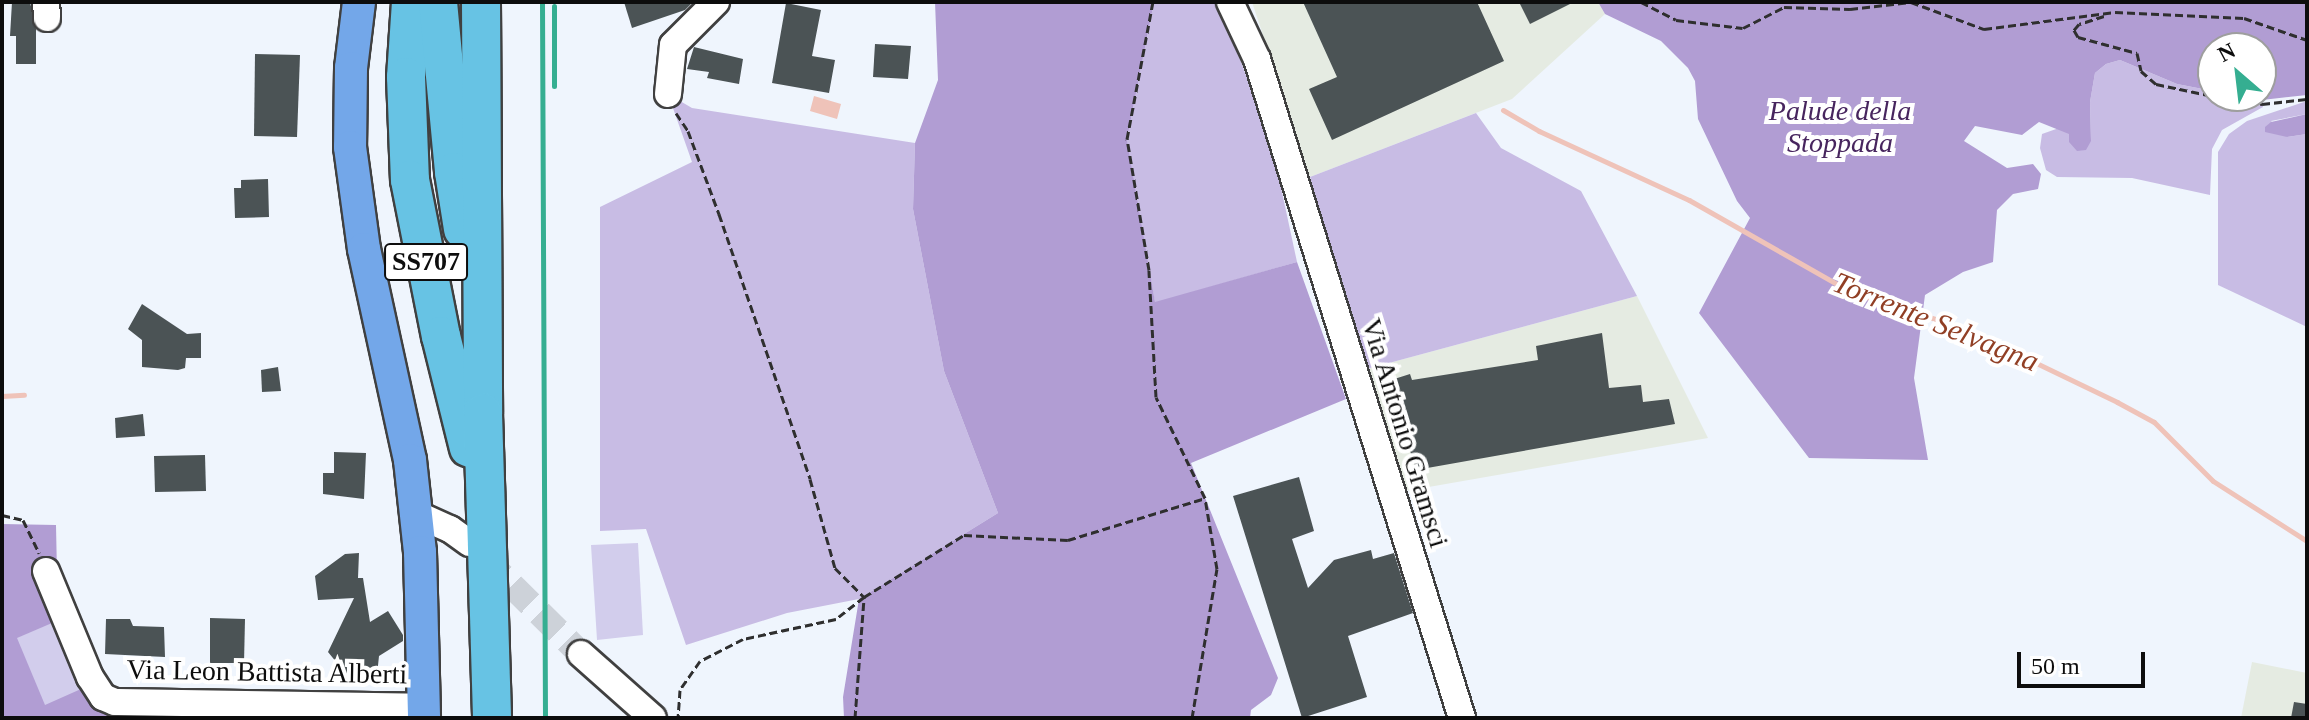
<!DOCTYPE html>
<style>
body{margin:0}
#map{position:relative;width:2309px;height:720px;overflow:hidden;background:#eff5fd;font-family:Georgia,serif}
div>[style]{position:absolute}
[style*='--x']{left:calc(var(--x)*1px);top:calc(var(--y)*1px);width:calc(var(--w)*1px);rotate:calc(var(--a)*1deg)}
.industrial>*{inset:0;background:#e5ebe2}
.green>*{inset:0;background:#c8bce4}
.forest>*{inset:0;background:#b19dd3}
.pitch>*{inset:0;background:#d2cdec}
.water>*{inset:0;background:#efc3b9}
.stream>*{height:5px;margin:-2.5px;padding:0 2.5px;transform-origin:2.5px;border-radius:2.5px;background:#efc3b9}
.building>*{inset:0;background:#4b5355}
.minor-tunnel>*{height:26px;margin-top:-13px;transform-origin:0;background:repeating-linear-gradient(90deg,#cdd2d9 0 26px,transparent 0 39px)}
.path>*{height:3px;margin-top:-1.5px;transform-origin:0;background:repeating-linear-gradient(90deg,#2f2f2f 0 8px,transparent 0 12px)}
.roads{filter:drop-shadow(2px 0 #404040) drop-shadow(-2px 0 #404040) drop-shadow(0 2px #404040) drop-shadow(0 -2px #404040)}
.minor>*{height:26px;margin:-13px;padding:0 13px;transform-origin:13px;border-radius:13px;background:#fff}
.major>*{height:32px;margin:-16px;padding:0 16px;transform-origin:16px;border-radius:16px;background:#73a7e9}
.highway>*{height:38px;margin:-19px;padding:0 19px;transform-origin:19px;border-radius:19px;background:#67c3e4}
.rail>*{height:5px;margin:-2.5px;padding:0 2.5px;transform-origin:2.5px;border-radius:2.5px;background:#35ae91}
span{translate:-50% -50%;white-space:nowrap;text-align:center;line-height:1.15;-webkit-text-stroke:8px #fff;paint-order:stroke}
.shield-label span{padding:2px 6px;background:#fff;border:2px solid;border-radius:6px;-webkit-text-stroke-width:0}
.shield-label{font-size:26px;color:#0d0d0d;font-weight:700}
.park-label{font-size:28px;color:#47255e;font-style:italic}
.street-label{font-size:28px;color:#0d0d0d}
.water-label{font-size:30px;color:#913f25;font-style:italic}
.frame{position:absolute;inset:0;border:4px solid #0d0d0d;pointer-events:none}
.north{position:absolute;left:2197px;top:32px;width:80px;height:80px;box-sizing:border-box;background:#fff;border:2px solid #9e9e9e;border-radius:50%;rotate:332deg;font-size:22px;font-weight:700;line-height:32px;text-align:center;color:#0d0d0d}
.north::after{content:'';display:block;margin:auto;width:28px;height:36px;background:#35ae91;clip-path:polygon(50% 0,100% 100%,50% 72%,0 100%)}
.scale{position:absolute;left:2017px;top:652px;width:128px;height:36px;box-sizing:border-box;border:4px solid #0d0d0d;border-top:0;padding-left:10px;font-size:24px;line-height:28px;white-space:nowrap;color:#0d0d0d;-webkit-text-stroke:6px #fff;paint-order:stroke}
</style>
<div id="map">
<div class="industrial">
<i style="clip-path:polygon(1252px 2px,1598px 2px,1605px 14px,1512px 99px,1310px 177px)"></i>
<i style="clip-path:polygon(1637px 296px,1708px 438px,1400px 492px,1363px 370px)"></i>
<i style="clip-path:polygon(2252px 662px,2307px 673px,2307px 718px,2241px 718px)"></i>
</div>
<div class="green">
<i style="clip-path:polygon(1154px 2px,1214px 2px,1233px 41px,1271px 141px,1297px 262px,1155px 303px,1127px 139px)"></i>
<i style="clip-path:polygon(2120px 60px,2177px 84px,2213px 91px,2213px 96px,2262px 100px,2263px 107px,2222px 130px,2212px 149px,2210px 195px,2132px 178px,2057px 177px,2046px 170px,2040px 148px,2042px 134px,2059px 128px,2091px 141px,2090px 102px,2095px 73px,2106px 64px)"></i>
<i style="clip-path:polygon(668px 94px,692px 108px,915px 143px,913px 209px,944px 371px,998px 513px,859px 599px,787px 613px,686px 645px,646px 529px,600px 531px,600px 207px,692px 162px)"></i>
<i style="clip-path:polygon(2307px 101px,2307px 114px,2271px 121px,2287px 137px,2307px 134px,2307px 327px,2218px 285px,2218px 152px,2229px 134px,2247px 121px)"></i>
<i style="clip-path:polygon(1476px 113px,1501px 148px,1581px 191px,1637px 296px,1363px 370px,1310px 177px)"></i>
</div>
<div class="forest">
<i style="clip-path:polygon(935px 2px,1154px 2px,1127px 139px,1155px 302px,1297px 262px,1346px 399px,1191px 463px,1278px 678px,1271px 695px,1251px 710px,1250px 718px,844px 718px,843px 697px,859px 599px,998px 513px,944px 371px,913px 209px,915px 143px,938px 80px)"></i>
<i style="clip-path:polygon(1598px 2px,2307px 2px,2307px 95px,2262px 100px,2242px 96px,2261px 96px,2261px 48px,2213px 48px,2213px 91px,2177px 84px,2120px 60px,2106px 64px,2095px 73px,2090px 102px,2091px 141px,2086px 150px,2077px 151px,2069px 142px,2069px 134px,2039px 122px,2022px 135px,1975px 126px,1964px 141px,2007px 168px,2033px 164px,2041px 174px,2038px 189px,2013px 194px,1997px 210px,1993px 262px,1963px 272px,1925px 295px,1914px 378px,1928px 460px,1809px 458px,1699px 313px,1750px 218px,1737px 201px,1698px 119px,1695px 81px,1688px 68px,1661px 41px,1605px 14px)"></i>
<i style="clip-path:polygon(2307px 114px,2307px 134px,2287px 137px,2265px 132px,2265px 127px,2271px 122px)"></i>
<i style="clip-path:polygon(2px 524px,56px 525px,58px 623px,113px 695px,237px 718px,2px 718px)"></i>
</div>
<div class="pitch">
<i style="clip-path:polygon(638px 543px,643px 635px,597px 640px,591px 545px)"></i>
<i style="clip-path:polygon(52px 623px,81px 689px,45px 705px,17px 638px)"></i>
</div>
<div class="water">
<i style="clip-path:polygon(814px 96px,841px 104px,837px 119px,810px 111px)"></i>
</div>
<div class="stream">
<i style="--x:1503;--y:110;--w:42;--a:30.3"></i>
<i style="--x:1539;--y:131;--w:165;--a:24.7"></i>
<i style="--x:1689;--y:200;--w:186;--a:29.6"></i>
<i style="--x:1851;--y:292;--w:121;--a:17.8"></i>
<i style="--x:1966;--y:329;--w:168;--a:25.8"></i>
<i style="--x:2117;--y:402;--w:42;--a:28.4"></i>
<i style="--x:2154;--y:422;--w:83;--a:45"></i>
<i style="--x:2213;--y:481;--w:112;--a:32.6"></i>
<i style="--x:2;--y:396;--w:22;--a:-3"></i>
</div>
<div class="building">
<i style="clip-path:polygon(12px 2px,30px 2px,36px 29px,36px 64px,16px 64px,16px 36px,10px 36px)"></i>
<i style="clip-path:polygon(624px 2px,693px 2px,685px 10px,632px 28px)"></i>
<i style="clip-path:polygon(1303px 2px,1477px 2px,1504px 61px,1332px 140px,1309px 89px,1337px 77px)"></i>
<i style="clip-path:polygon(1519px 2px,1574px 2px,1530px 24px)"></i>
<i style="clip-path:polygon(786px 3px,821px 10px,812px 56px,835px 60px,829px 93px,772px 83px)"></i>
<i style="clip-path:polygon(875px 44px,911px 46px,908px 79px,873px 77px)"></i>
<i style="clip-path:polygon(694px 47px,743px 59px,739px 84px,707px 78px,709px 72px,687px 69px)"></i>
<i style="clip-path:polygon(255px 54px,300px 55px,297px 137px,254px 136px)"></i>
<i style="clip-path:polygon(268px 179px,269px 217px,235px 218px,234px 188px,241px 188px,241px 180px)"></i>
<i style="clip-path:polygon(142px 304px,187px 334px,201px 333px,201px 358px,186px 358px,185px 368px,178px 370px,142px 367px,142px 340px,128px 329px)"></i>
<i style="clip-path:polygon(1602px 333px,1609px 388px,1641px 385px,1643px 402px,1669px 399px,1675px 424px,1416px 470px,1388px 381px,1410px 374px,1412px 380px,1538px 360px,1536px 346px)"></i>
<i style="clip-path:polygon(278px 367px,281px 391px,262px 392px,261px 370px)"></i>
<i style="clip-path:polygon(143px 414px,145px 436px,116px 438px,115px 418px)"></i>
<i style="clip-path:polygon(334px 452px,366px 453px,364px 499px,323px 494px,323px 473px,334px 473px)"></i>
<i style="clip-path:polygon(205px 455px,206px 491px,155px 492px,154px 456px)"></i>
<i style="clip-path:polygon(1299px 477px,1314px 531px,1292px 539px,1308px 588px,1334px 560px,1371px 550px,1373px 559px,1394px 553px,1413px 613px,1348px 636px,1367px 697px,1302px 718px,1233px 496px)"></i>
<i style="clip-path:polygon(359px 553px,358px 578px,363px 578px,370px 622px,388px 611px,403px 635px,403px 641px,379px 656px,377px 675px,372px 674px,371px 681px,338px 674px,337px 663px,328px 652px,354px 598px,318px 600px,315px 576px,345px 554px)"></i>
<i style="clip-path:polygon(210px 618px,245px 619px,244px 663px,210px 663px)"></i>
<i style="clip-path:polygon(106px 619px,130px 619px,133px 626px,164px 627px,165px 657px,105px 654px)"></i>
<i style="clip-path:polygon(2294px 702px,2307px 704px,2307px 718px,2291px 718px)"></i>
</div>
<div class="minor-tunnel">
<i style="--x:484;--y:558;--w:136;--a:44.7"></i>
</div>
<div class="path">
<i style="--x:1641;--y:2;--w:39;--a:27"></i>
<i style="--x:1676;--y:20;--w:67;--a:6.8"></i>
<i style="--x:1743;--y:28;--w:46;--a:-27.1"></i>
<i style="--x:1784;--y:7;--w:66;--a:1.7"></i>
<i style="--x:1850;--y:9;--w:61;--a:-6.5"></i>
<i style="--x:1911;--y:2;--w:78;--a:20.3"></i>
<i style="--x:1984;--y:29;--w:132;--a:-7.4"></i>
<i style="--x:2115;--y:12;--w:129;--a:2.7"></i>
<i style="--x:2244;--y:18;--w:67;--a:19.2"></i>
<i style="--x:2104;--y:16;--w:26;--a:162"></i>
<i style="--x:2079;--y:24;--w:8;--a:130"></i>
<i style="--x:2074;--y:30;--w:8;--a:60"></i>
<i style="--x:2078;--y:37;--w:61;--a:15.2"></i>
<i style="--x:2137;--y:53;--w:18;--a:77"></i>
<i style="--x:2141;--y:71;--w:20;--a:41"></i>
<i style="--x:2156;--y:84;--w:58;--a:11.9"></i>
<i style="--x:2213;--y:96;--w:50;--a:9.3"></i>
<i style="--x:2262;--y:104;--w:45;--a:-6.3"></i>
<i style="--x:676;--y:113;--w:22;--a:56"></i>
<i style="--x:688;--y:131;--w:89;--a:69.5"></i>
<i style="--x:719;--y:214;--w:280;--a:71"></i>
<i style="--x:810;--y:479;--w:92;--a:74.3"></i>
<i style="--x:835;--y:568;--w:41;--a:45"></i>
<i style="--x:864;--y:597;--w:36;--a:142"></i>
<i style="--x:836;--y:619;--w:95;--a:167.9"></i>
<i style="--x:743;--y:639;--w:48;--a:152.9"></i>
<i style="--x:700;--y:661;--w:35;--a:125"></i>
<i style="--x:680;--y:690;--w:28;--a:94"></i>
<i style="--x:2;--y:515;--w:22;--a:13"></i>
<i style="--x:23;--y:520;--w:37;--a:64"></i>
<i style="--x:855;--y:718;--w:121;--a:-85.7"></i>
<i style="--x:864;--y:597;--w:118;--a:-31.8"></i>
<i style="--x:964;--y:535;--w:104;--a:2.8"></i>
<i style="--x:1068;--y:540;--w:143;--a:-17"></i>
<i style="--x:1205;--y:498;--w:112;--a:-115.9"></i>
<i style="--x:1156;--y:397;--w:127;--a:-93.2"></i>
<i style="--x:1149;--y:270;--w:133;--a:-99.5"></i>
<i style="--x:1127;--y:139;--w:139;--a:-79.3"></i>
<i style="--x:1192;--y:718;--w:151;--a:-80.5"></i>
<i style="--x:1217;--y:569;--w:72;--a:-99.6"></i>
</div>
<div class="roads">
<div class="minor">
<i style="--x:46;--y:2;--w:16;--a:86"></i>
<i style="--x:1230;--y:2;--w:63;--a:64.7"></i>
<i style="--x:1257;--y:59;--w:690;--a:72.72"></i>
<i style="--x:668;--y:94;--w:49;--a:-84.2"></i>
<i style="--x:673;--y:45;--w:61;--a:-45"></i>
<i style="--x:416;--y:514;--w:37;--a:24"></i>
<i style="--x:450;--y:529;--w:24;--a:36"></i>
<i style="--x:46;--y:571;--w:115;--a:67.5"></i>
<i style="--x:90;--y:677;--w:24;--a:57"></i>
<i style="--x:103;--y:697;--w:13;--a:23"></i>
<i style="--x:115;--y:702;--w:309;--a:0.9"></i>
<i style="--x:581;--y:654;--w:96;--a:41.6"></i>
</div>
<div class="major">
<i style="--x:359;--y:2;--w:66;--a:96.9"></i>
<i style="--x:351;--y:68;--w:79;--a:90.7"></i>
<i style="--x:350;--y:147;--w:103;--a:82.2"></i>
<i style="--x:364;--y:249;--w:216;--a:77.7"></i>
<i style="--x:410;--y:460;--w:93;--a:83.8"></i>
<i style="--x:420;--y:552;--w:166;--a:88.6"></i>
</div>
<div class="highway">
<i style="--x:411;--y:2;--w:75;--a:93.8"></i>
<i style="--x:406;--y:77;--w:103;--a:87.8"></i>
<i style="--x:410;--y:180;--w:159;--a:78.8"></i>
<i style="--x:441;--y:336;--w:115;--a:76"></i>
<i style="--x:438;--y:2;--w:171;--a:84.6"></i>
<i style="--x:454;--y:172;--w:58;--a:81"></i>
<i style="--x:481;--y:2;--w:411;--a:89.7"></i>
<i style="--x:483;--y:413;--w:305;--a:88.3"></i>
</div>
</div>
<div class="rail">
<i style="--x:542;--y:2;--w:716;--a:89.76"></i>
<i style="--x:554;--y:6;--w:80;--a:90"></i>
</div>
<div class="shield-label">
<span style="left:426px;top:262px">SS707</span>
</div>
<div class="park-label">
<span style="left:1840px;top:127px">Palude della<br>Stoppada</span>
</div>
<div class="street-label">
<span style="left:1405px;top:433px;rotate:73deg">Via Antonio Gramsci</span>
<span style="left:267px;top:672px;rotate:1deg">Via Leon Battista Alberti</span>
</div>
<div class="water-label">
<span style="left:1936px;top:322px;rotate:22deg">Torrente Selvagna</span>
</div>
<div class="frame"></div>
<div class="north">N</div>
<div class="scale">50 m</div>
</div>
